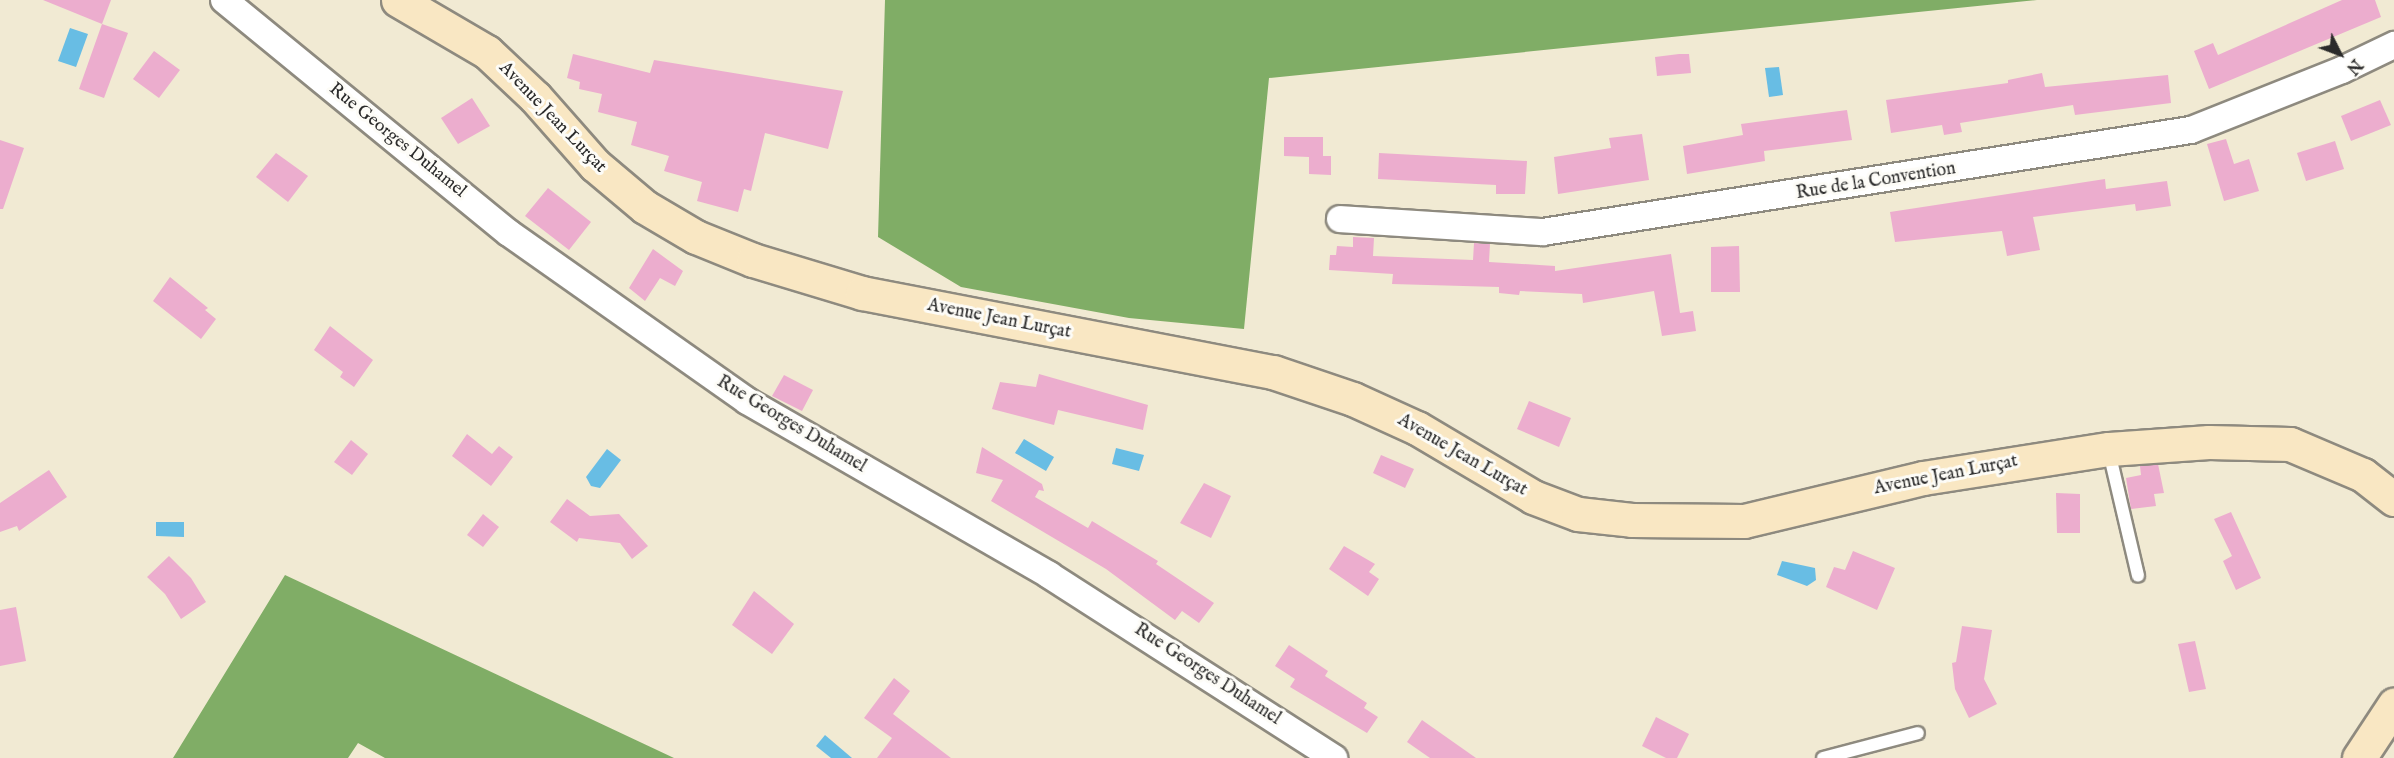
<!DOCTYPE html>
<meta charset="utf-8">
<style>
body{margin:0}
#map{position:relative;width:2394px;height:758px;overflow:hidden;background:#f1ead3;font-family:"IM FELL English",serif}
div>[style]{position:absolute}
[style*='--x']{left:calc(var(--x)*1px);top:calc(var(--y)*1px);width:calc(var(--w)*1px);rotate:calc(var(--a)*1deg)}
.forest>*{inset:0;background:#80ad66}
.water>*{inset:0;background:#68bde4}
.building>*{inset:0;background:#ecadce}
.roads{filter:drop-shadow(2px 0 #8e8a7f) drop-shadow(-2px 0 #8e8a7f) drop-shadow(0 2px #8e8a7f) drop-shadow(0 -2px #8e8a7f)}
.service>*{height:12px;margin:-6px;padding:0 6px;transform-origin:6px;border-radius:6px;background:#fff}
.minor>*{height:26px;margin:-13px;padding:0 13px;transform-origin:13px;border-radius:13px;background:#fff}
.secondary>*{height:33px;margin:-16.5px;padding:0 16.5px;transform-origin:16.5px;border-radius:16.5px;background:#f9e7c3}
span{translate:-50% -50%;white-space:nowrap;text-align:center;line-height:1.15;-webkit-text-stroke:6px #fdfcf7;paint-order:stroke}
.street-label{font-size:18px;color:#2b2b2b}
.north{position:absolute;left:2310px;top:24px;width:60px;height:60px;-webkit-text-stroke:4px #fdfcf7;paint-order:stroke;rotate:132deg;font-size:16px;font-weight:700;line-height:24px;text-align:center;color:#2b2b2b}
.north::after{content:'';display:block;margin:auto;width:21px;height:27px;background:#2b2b2b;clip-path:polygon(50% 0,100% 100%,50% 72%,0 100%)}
</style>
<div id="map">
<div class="forest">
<i style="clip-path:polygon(885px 0,2037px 0,1269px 78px,1244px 329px,1129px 318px,961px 287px,878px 237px)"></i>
<i style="clip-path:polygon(285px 575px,674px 758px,385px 758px,358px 743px,348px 758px,173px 758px)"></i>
</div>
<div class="water">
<i style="clip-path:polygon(70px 28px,88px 34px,76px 67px,58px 61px)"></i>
<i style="clip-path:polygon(1779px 67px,1783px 95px,1769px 97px,1765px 68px)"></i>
<i style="clip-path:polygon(1024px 439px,1054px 457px,1046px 471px,1015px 453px)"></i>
<i style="clip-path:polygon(1116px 448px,1144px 455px,1139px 471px,1112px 464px)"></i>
<i style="clip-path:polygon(607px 449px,621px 460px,600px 488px,591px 486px,586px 477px)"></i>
<i style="clip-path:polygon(156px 522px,184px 522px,184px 537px,156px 536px)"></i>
<i style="clip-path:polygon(1782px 561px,1815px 568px,1816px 580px,1807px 586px,1777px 575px)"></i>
<i style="clip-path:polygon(825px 735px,852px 758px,831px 758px,816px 746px)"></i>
</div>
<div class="building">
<i style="clip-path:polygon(43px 0,111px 0,102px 24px)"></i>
<i style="clip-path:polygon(2342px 0,2375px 0,2381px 17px,2209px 89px,2194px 51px,2213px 43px,2218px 55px)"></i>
<i style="clip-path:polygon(102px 24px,128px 33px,104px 98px,79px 89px)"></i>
<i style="clip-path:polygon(154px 51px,180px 70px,159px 98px,133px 79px)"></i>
<i style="clip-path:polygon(573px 54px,650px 73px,654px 60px,843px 91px,828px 149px,765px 133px,751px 191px,744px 189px,738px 212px,697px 201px,702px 182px,664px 171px,669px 156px,631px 145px,637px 122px,598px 112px,602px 94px,579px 89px,580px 82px,567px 78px)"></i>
<i style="clip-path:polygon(1679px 54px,1689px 54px,1691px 73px,1657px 76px,1655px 57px)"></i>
<i style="clip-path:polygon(2042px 73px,2045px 87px,2168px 75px,2171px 103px,2075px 115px,2073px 105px,1960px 123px,1962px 132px,1944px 135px,1942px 125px,1891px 133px,1886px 100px,2008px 83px,2008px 80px)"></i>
<i style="clip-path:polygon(472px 98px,490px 126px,458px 144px,441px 118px)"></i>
<i style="clip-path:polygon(2380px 100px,2391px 125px,2351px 141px,2341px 116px)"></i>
<i style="clip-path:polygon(1847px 110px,1852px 140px,1764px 151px,1765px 161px,1687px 174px,1683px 146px,1743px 135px,1741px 124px)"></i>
<i style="clip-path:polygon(1642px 134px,1649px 180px,1558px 194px,1554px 157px,1611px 148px,1609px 138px)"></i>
<i style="clip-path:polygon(1284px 137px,1323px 137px,1323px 156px,1331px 156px,1331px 175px,1309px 174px,1309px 157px,1284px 156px)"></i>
<i style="clip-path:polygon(2226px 139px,2234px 164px,2249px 159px,2259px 191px,2224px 201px,2207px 144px)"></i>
<i style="clip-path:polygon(0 140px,24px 148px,3px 209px,0 209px)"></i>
<i style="clip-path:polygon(2335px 141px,2344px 169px,2306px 181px,2297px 153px)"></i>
<i style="clip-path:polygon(276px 153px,308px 176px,288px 202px,256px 177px)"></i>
<i style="clip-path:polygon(1379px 153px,1527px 161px,1525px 194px,1496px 194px,1496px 185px,1378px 179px)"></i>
<i style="clip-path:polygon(2105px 179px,2106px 189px,2167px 181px,2171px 206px,2136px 211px,2135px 204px,2033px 217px,2040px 250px,2007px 256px,2002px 231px,1895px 242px,1890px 212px)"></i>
<i style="clip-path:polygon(548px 188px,591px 222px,569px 250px,525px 216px)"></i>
<i style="clip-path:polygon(1353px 237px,1374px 238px,1373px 256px,1473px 260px,1474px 243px,1490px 244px,1489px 262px,1555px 266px,1555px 271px,1671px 254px,1680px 313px,1693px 311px,1696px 331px,1662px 336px,1654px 291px,1583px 303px,1582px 294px,1520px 291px,1519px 295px,1499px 293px,1499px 287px,1392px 284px,1393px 274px,1329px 270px,1330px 255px,1336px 255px,1337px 246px,1353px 247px)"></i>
<i style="clip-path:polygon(1739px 246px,1740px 292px,1711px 292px,1711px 247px)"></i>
<i style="clip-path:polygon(653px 249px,683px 271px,675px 286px,660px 278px,645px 301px,629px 288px)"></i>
<i style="clip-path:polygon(170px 277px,208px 308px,205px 310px,216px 319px,201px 339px,153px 301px)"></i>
<i style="clip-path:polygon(330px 326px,373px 360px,354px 387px,340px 377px,343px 372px,314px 350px)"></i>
<i style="clip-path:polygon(1039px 374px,1148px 405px,1143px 430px,1058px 410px,1054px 425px,992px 409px,1000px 382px,1036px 387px)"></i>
<i style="clip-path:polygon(784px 375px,813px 390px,802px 411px,772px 396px)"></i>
<i style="clip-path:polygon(1529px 401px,1571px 418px,1559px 447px,1517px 429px)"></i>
<i style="clip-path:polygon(467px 434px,492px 454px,499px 446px,513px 457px,491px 486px,452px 456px)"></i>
<i style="clip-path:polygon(351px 440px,368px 454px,352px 475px,334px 462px)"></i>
<i style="clip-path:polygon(982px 447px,1042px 484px,1044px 491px,1039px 490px,1035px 497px,1088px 528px,1092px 521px,1158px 561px,1156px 564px,1214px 603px,1199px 623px,1182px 611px,1175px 620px,1106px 569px,991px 501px,1003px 480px,976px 473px)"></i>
<i style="clip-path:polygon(1381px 455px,1414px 469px,1405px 488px,1373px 473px)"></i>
<i style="clip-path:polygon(2158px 464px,2164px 493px,2154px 494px,2156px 506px,2131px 509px,2126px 478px,2141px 475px,2140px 466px)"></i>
<i style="clip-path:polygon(49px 470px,67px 497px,19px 531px,17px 526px,0 532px,0 503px)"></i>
<i style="clip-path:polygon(1204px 483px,1231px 496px,1211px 538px,1180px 523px)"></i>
<i style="clip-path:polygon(2056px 493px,2080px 494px,2080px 533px,2057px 533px)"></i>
<i style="clip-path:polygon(567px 499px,590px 516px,619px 514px,648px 546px,632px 559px,620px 543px,579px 538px,577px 542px,550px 522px)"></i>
<i style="clip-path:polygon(2231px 512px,2261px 578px,2236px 590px,2223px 561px,2232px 556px,2214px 519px)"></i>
<i style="clip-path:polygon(483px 514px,499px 527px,483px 547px,467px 535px)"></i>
<i style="clip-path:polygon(1344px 546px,1375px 564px,1369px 572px,1379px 579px,1368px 596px,1329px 569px)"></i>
<i style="clip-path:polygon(1853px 551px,1895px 568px,1877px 610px,1826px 587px,1834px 567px,1845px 570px)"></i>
<i style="clip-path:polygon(169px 556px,191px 578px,206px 602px,181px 619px,165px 594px,147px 577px)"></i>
<i style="clip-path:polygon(754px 591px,794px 624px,772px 654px,732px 625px)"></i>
<i style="clip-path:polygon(16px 607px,26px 661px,0 666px,0 610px)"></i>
<i style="clip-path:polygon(1962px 626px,1992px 630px,1984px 679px,1997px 704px,1969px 718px,1955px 689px,1952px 663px,1956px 662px)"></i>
<i style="clip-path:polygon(2195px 641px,2206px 689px,2189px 692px,2178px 644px)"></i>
<i style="clip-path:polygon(1289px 645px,1328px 671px,1325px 676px,1367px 703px,1364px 708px,1378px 717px,1367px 733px,1290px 687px,1295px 679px,1275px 666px)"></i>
<i style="clip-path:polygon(894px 678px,910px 691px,893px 714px,951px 758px,877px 758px,892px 738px,864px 718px)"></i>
<i style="clip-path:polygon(1656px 717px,1689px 734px,1677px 758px,1666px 758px,1642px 746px)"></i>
<i style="clip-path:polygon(1422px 720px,1476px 758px,1430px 758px,1407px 742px)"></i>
</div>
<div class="roads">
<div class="service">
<i style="--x:2109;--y:452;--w:127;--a:76.8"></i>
<i style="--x:1823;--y:758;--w:98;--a:-14.7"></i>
</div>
<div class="minor">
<i style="--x:224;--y:0;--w:368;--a:39.3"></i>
<i style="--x:509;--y:233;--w:291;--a:35.2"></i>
<i style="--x:747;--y:401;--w:349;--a:29.9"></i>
<i style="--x:1049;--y:575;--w:339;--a:32.7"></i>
<i style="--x:1340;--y:219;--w:203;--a:3.7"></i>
<i style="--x:1543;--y:232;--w:656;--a:-8.95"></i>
<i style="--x:2191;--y:130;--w:162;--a:-21.7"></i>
<i style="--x:2342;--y:70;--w:58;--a:-25.7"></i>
</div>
<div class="secondary">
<i style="--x:398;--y:0;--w:103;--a:30.3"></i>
<i style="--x:487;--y:52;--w:66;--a:43.2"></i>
<i style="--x:535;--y:97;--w:91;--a:48.6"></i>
<i style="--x:595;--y:165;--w:65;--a:40"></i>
<i style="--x:645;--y:207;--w:59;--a:30.5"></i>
<i style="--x:696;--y:237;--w:61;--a:22"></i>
<i style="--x:753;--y:260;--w:114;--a:16.8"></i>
<i style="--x:862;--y:293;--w:419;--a:10.9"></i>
<i style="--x:1273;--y:372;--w:84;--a:18.6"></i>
<i style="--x:1353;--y:399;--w:70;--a:24.4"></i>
<i style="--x:1417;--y:428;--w:135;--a:30.7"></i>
<i style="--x:1533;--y:497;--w:48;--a:20.7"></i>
<i style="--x:1578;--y:514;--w:54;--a:6.3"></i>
<i style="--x:1632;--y:520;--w:112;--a:0.5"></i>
<i style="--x:1744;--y:521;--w:184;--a:-13.5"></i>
<i style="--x:1923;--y:478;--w:188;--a:-8.9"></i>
<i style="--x:2109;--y:449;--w:100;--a:-4"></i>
<i style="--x:2209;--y:442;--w:81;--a:1.4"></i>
<i style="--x:2290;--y:444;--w:79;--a:23"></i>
<i style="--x:2363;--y:475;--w:39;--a:38"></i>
<i style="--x:2359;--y:758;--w:64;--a:-56.6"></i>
</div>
</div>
<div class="street-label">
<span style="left:552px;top:118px;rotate:46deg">Avenue Jean Lurçat</span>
<span style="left:397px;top:141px;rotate:39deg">Rue Georges Duhamel</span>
<span style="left:1876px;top:182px;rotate:-9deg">Rue de la Convention</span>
<span style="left:999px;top:320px;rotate:11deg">Avenue Jean Lurçat</span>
<span style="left:791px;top:425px;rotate:31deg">Rue Georges Duhamel</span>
<span style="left:1462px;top:456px;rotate:30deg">Avenue Jean Lurçat</span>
<span style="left:1946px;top:476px;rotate:-11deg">Avenue Jean Lurçat</span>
<span style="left:1207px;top:675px;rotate:33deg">Rue Georges Duhamel</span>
</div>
<div class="north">N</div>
</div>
